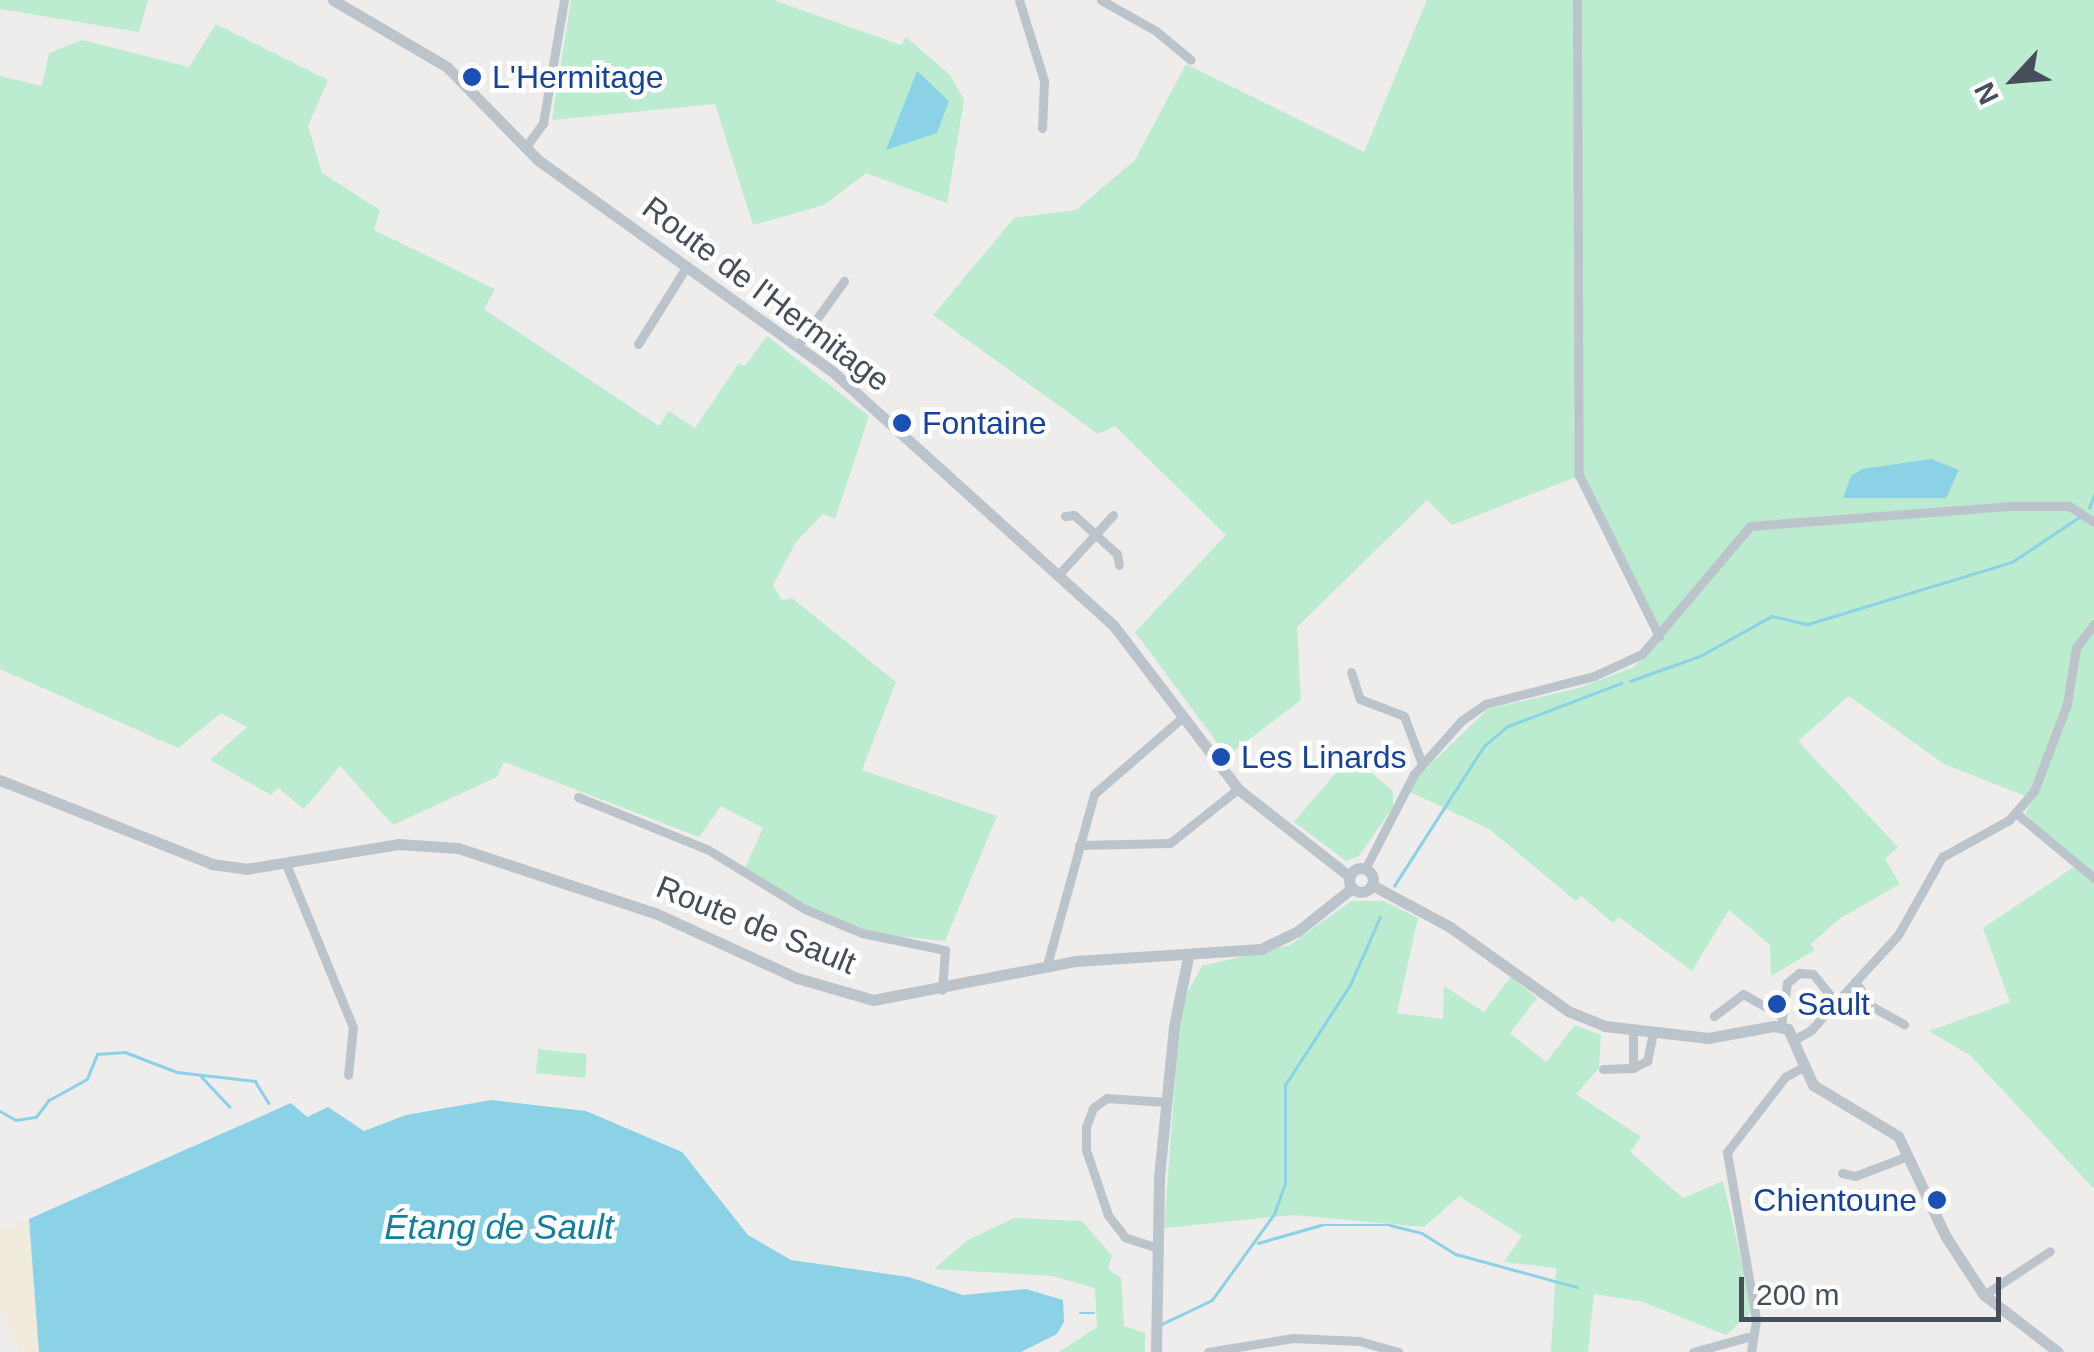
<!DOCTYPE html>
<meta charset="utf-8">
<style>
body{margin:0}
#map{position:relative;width:2094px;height:1352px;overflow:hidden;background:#efecec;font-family:Arial,sans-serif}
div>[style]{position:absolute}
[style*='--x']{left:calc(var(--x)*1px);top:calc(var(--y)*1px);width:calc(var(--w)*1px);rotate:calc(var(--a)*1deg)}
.green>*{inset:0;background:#bceccf}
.sand>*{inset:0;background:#f0ebdd}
.water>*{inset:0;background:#8bd2e7}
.stream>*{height:2.5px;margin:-1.25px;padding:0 1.25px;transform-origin:1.25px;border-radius:1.25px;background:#8bd2e7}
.minor>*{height:9px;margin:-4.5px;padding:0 4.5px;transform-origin:4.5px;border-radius:4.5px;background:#bbc4cb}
.tertiary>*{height:11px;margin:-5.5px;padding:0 5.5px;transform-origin:5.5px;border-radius:5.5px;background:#bbc4cb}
.tertiary>.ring{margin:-5.5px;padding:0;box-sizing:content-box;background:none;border:11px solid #bbc4cb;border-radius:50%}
.dots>*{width:28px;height:28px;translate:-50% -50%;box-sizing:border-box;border:5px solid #fff;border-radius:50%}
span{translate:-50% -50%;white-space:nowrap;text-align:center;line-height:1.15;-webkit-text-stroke:9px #fff;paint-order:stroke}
.transit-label{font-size:32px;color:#164399}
.left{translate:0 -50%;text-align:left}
.right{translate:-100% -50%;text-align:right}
.street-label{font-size:32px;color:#464f59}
.water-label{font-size:35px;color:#137f9f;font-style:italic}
.north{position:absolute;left:1964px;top:30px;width:100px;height:100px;-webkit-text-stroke:8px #fff;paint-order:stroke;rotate:244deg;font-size:28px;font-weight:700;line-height:40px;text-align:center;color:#464f59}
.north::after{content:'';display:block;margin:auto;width:35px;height:45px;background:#464f59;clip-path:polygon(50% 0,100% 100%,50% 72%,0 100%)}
.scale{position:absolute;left:1739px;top:1277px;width:262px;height:45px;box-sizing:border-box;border:5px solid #464f59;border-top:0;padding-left:12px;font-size:30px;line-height:35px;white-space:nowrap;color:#464f59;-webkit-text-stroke:8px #fff;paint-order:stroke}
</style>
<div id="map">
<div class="green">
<i style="clip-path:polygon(0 0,148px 0,139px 32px,0 9px)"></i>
<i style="clip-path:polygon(571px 0,773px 0,901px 45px,906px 37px,950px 75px,964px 100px,947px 203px,866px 173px,824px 205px,753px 225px,715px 104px,552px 120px)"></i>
<i style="clip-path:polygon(1427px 0,2094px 0,2094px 1189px,1971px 1056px,1929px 1031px,2010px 1002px,1983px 928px,2080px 863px,2025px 814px,2033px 799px,1944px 764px,1849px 696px,1798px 741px,1898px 847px,1885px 859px,1900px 884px,1839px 919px,1811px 944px,1815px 950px,1771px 976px,1770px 945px,1729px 910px,1692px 971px,1619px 917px,1613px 923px,1581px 896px,1576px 901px,1489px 829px,1410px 792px,1414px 780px,1488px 709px,1579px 688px,1634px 667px,1657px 640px,1584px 474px,1452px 525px,1427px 500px,1297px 627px,1301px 700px,1227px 756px,1135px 632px,1226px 535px,1115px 426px,1098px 434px,933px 315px,1014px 218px,1076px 210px,1135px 160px,1186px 64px,1364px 152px)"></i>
<i style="clip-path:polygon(216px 24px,328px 80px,308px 126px,322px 173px,380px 210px,374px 230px,495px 289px,484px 309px,659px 426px,669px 411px,695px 428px,739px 363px,745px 366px,767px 336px,869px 416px,835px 519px,823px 514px,796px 542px,773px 585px,782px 600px,792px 598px,896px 682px,862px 770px,997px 816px,945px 941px,859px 932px,802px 904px,745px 868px,763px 828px,721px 806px,699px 837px,504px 762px,497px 777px,393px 825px,340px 766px,304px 809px,278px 788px,271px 795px,210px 760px,247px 727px,221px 713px,178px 748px,0 669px,0 76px,42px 86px,49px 53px,82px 40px,189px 67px)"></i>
<i style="clip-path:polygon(1351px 755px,1393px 791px,1393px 807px,1359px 856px,1346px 861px,1294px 822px)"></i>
<i style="clip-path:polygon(1351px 901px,1383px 901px,1418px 918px,1397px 1013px,1443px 1019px,1444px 986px,1484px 1012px,1511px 977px,1537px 998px,1510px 1033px,1546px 1062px,1575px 1025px,1601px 1035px,1599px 1068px,1576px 1094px,1641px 1137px,1630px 1152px,1683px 1198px,1723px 1181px,1753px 1311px,1726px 1335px,1643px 1302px,1594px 1294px,1588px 1352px,1551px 1352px,1556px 1268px,1504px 1262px,1522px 1236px,1459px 1196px,1424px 1227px,1293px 1215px,1164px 1228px,1181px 1004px,1202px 966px,1290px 945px)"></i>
<i style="clip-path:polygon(538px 1049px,587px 1054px,585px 1078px,536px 1073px)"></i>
<i style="clip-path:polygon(1014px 1218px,1082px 1221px,1112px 1256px,1108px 1269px,1121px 1278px,1124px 1326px,1145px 1333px,1145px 1352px,1059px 1352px,1097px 1327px,1095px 1288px,1052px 1276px,934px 1269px,966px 1241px)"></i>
</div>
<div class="sand">
<i style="clip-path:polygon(29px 1219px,39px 1352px,20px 1352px,0 1307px,0 1231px)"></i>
</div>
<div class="water">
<i style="clip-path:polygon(917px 71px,949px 101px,937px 133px,886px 150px)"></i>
<i style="clip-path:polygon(1931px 459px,1959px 470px,1946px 498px,1843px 498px,1851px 476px,1862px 469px)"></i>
<i style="clip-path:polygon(491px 1100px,586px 1111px,682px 1152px,748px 1235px,791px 1260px,909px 1277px,963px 1295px,1026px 1289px,1063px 1300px,1064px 1322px,1057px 1334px,1021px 1352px,39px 1352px,29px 1219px,291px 1103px,307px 1117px,328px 1107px,364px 1131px,406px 1115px)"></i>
</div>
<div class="stream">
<i style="--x:2089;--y:508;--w:14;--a:-69"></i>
<i style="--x:1630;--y:681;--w:74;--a:-19.7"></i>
<i style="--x:1700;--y:656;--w:82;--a:-29.1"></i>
<i style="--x:1772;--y:616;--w:37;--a:13"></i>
<i style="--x:1808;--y:624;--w:213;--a:-16.9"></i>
<i style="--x:2012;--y:562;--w:79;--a:-33.7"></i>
<i style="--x:1394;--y:886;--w:166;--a:-57.3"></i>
<i style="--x:1484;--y:746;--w:31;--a:-40"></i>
<i style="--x:1508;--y:726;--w:121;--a:-20.8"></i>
<i style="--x:201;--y:1076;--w:42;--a:46.9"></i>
<i style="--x:0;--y:1111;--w:18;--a:29"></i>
<i style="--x:16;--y:1120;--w:20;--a:-9"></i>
<i style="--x:36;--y:1117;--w:21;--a:-53"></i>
<i style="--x:49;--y:1100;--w:43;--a:-28.9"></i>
<i style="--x:87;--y:1079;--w:27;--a:-68"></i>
<i style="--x:97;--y:1054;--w:28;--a:-4"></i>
<i style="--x:125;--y:1052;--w:56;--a:21"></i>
<i style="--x:177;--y:1072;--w:79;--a:6.6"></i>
<i style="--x:255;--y:1081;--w:26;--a:58"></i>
<i style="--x:1258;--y:1243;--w:66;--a:-15.9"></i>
<i style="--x:1321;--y:1225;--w:69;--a:0"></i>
<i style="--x:1390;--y:1225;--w:33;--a:14"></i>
<i style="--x:1422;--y:1233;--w:40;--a:32"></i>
<i style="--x:1456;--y:1254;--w:125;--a:15.3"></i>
<i style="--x:1080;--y:1313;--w:14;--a:0"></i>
<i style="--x:1162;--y:1324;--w:55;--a:-25.6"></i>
<i style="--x:1212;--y:1300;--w:106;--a:-54.2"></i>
<i style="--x:1274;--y:1214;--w:33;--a:-70"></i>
<i style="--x:1285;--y:1183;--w:98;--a:-90"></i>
<i style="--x:1285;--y:1085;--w:119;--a:-57"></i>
<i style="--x:1350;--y:985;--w:74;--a:-66.2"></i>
</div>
<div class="minor">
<i style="--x:1019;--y:0;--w:85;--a:72.8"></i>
<i style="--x:1044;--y:81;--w:47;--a:92.4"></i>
<i style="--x:1101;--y:0;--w:63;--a:29.4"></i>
<i style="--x:1156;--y:31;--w:45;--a:39.6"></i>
<i style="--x:1577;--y:0;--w:475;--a:89.8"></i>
<i style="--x:1579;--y:475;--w:180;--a:63.6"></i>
<i style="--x:525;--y:148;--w:31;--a:-54"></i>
<i style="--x:543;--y:123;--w:125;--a:-80.3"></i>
<i style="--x:638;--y:344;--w:92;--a:-57.9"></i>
<i style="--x:798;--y:345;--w:79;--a:-54.3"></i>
<i style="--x:1065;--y:516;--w:9;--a:-6"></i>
<i style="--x:1074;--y:515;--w:58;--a:42.2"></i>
<i style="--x:1117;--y:554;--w:11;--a:80"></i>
<i style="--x:1059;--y:574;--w:80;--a:-47.5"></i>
<i style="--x:1351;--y:672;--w:28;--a:72"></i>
<i style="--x:1360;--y:699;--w:47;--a:21.1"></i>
<i style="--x:1404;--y:716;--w:51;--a:69.4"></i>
<i style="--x:578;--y:797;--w:139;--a:22"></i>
<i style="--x:707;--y:849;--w:115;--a:31.5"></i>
<i style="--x:805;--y:909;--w:62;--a:22.8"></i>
<i style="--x:862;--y:933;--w:85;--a:11.6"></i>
<i style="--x:945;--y:950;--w:40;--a:94.3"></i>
<i style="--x:2017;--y:814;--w:100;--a:39.7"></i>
<i style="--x:1079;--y:845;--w:91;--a:-1.3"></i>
<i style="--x:1170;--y:843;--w:87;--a:-38.5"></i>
<i style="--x:286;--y:864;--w:176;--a:67.7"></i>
<i style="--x:353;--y:1027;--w:48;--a:95.9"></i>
<i style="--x:1365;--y:869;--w:107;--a:-62.7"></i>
<i style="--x:1414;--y:774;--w:71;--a:-48.4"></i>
<i style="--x:1461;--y:721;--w:29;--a:-35"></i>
<i style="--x:1485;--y:704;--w:113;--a:-14.4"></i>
<i style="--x:1594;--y:676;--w:53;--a:-24.6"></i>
<i style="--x:1642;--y:654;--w:167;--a:-49.8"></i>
<i style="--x:1750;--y:526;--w:259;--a:-4.4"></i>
<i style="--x:2008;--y:506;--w:61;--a:0"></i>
<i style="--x:2069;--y:506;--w:30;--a:33"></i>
<i style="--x:1047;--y:965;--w:177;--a:-74.6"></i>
<i style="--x:1094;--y:794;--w:118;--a:-40.9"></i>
<i style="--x:1855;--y:981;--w:30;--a:57"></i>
<i style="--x:1871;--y:1006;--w:38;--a:29"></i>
<i style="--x:1714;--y:1016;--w:36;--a:-37"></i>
<i style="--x:1743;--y:994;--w:45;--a:29.4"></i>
<i style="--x:1781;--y:1026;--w:43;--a:-82.1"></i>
<i style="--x:1787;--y:983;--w:16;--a:-40"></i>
<i style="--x:1799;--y:973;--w:14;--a:4"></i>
<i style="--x:1813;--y:974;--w:36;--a:51"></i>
<i style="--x:1794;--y:1040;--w:20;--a:-30"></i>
<i style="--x:1811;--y:1030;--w:129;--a:-47.5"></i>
<i style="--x:1898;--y:935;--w:90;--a:-60.6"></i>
<i style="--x:1942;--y:857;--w:77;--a:-28.9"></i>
<i style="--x:2009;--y:820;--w:38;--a:-49"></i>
<i style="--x:2034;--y:791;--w:93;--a:-69.2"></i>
<i style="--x:2067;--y:704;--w:57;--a:-80.9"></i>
<i style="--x:2076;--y:648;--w:30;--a:-53"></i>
<i style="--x:1633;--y:1068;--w:16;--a:-27"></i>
<i style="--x:1647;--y:1061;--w:30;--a:-78"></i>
<i style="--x:1603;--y:1069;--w:30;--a:-2"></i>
<i style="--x:1633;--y:1068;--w:38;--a:-90"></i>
<i style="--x:1842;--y:1173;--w:13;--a:13"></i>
<i style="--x:1855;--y:1176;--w:57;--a:-20.7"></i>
<i style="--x:1158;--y:1248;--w:35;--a:-162"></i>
<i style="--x:1125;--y:1237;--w:28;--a:-128"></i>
<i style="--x:1108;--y:1215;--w:69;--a:-108.7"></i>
<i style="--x:1086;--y:1150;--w:23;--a:-90"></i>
<i style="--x:1086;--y:1127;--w:20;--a:-70"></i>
<i style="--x:1093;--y:1108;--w:17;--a:-36"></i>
<i style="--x:1107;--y:1098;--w:59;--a:3.9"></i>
<i style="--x:1984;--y:1295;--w:79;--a:-33.7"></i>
<i style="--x:1208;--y:1352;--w:86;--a:-9.4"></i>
<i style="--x:1293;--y:1338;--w:66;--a:2.6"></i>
<i style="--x:1359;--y:1341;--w:41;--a:15.8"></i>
<i style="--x:1693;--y:1352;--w:57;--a:-15.3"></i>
<i style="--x:1751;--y:1352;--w:33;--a:-81"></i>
<i style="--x:1756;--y:1319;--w:169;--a:-99.9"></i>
<i style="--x:1727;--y:1152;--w:95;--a:-52.3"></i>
<i style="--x:1785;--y:1077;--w:21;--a:-29"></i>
</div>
<div class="tertiary">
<i style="--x:333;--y:0;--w:132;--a:30.4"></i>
<i style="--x:447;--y:67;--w:130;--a:45.6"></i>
<i style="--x:538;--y:160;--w:363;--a:35.7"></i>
<i style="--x:833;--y:372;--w:379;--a:42.1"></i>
<i style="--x:1114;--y:626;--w:205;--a:52.7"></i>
<i style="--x:1238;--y:789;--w:141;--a:38.1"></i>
<i style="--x:0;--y:780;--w:228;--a:21.6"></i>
<i style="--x:212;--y:864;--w:34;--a:8"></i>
<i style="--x:246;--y:869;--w:154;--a:-9.3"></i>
<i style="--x:398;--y:844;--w:60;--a:3.8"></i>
<i style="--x:458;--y:848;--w:207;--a:18.3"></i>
<i style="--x:655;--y:913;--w:156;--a:24.6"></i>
<i style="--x:797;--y:978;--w:79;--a:16.1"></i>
<i style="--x:873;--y:1000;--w:207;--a:-10.9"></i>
<i style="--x:1076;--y:961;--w:185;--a:-3.7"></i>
<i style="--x:1261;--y:949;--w:41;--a:-25.9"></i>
<i style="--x:1298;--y:931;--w:69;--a:-38.5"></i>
<i class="ring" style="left:1349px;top:868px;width:13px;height:13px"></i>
<i style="--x:1372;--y:885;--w:89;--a:28.3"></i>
<i style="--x:1450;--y:927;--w:145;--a:35.4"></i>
<i style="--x:1568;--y:1011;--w:40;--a:22"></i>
<i style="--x:1605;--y:1026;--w:104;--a:6.6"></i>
<i style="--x:1708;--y:1038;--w:67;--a:-10.3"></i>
<i style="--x:1774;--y:1026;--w:14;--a:12"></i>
<i style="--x:1788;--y:1029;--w:61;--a:65.9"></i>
<i style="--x:1813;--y:1085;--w:99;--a:31"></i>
<i style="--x:1898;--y:1136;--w:112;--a:64.6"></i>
<i style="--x:1946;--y:1237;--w:69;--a:56.8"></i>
<i style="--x:1984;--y:1295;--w:93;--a:37.6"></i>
<i style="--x:1156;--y:1352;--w:175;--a:-89"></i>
<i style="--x:1159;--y:1177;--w:152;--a:-84.3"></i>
<i style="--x:1174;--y:1026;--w:70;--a:-78.5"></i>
</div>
<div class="dots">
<i style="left:472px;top:77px;background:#1a4fb4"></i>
<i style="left:902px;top:423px;background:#1a4fb4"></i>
<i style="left:1221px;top:757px;background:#1a4fb4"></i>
<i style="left:1777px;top:1004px;background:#1a4fb4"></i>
<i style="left:1937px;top:1200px;background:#1a4fb4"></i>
</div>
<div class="transit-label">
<span class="left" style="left:492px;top:77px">L'Hermitage</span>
<span class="left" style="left:922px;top:423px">Fontaine</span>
<span class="left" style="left:1241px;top:757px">Les Linards</span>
<span class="left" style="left:1797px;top:1004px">Sault</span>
<span class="right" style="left:1917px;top:1200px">Chientoune</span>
</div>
<div class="street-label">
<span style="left:766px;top:294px;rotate:37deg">Route de l'Hermitage</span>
<span style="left:756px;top:925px;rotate:22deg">Route de Sault</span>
</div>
<div class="water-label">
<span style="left:499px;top:1227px">Étang de Sault</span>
</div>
<div class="north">N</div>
<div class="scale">200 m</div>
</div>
